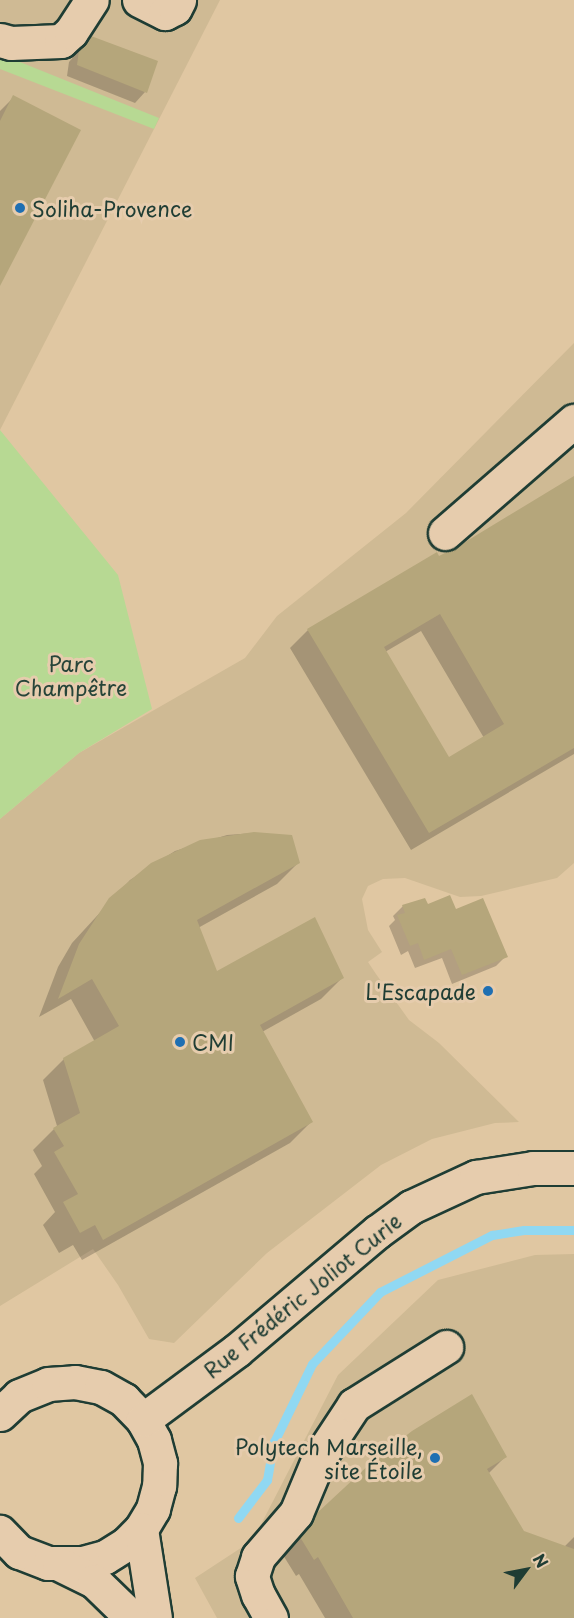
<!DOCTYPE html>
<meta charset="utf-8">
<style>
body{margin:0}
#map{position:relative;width:574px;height:1618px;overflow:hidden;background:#e0c7a2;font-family:"Playpen Sans",sans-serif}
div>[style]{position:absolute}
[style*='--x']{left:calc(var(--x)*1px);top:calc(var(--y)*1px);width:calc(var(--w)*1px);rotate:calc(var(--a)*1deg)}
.built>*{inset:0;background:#cfba94}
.green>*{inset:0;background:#b7d993}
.shadow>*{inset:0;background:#0003}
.stream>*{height:9px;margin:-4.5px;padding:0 4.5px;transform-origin:4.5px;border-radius:4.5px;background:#90d8f2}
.building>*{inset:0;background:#b5a67b}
.roads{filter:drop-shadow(2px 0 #1f3d34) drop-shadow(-2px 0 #1f3d34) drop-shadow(0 2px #1f3d34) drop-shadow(0 -2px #1f3d34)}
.minor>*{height:33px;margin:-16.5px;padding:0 16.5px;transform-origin:16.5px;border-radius:16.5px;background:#e6ccad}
.dots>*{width:16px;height:16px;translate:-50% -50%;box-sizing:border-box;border:3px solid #e6ccad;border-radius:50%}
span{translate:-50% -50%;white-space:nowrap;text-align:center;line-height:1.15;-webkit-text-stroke:6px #e6ccad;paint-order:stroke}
.poi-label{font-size:21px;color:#1f3d34}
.left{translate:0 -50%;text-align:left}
.right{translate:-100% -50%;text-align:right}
.park-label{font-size:21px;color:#274539}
.street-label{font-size:21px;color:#1f3d34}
.north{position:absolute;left:496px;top:1540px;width:60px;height:60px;-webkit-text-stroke:4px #e6ccad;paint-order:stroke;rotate:58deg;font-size:16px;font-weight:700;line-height:24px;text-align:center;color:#1f3d34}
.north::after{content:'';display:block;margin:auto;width:21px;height:27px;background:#1f3d34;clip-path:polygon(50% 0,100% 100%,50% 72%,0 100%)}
</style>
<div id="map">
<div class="built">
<i style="clip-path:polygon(0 0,220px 0,0 430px)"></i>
<i style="clip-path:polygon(574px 343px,574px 863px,557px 878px,481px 896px,460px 897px,405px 878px,383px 879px,368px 886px,362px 899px,368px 930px,382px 952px,368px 962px,376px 974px,409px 1020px,439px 1043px,519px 1122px,495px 1123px,432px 1139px,381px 1165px,267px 1253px,174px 1343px,149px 1339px,118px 1285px,93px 1249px,0 1306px,0 819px,79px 753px,245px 658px,277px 616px,406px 513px)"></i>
<i style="clip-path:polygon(574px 1254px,574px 1618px,217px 1618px,195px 1578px,253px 1540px,338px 1375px,438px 1280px,535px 1255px)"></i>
</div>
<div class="green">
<i style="clip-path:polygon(0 54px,159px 118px,154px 129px,0 69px)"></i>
<i style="clip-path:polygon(0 430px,118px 575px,152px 709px,79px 753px,0 819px)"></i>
</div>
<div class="shadow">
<i style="clip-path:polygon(80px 49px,145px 92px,135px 103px,67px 76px,69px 62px)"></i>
<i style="clip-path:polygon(14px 97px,0 283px,0 111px)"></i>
<i style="clip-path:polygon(evenodd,574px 478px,574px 754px,411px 850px,290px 648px,308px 630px,436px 554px,438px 558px,458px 549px,574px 478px,421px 631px,484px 738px,448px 759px,385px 652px,421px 631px)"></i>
<i style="clip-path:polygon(254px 833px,298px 863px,277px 884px,198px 928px,216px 973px,342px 978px,321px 999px,262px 1032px,311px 1122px,290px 1143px,82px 1260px,73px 1245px,59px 1253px,43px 1225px,55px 1212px,34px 1174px,42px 1166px,33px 1150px,57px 1126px,43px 1080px,64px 1059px,95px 1042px,71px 999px,39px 1017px,58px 967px,72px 943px,130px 880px,175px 851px,227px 835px)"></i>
<i style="clip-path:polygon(403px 906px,427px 906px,455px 911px,506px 956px,496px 966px,452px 984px,442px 958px,415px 968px,408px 951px,401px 955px,389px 926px,395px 920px,393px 916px)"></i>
<i style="clip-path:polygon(505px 1457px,488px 1474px,522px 1532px,564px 1547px,574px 1537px,574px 1618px,325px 1618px,299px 1574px,296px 1576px,283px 1555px,299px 1533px,317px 1515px)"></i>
</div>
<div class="stream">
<i style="--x:238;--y:1518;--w:48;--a:-52.7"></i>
<i style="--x:267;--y:1480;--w:39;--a:-80"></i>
<i style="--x:274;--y:1442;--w:87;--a:-64"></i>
<i style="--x:312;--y:1364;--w:99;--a:-46.6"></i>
<i style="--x:380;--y:1292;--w:126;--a:-27"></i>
<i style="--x:492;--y:1235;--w:32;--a:-9"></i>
<i style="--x:524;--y:1230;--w:50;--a:0"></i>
</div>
<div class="building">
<i style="clip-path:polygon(91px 36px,158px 61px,147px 93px,77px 65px,79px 50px)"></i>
<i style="clip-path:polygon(13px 95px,81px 130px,0 286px,0 121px)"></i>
<i style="clip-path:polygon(evenodd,574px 476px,574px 748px,429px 833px,307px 629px,437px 552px,439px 556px,457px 547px,574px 476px,440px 614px,504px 724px,449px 757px,384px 647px,440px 614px)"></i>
<i style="clip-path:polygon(254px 832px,292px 835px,300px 863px,197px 920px,217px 971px,315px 917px,344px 978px,260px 1025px,313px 1122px,103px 1240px,95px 1225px,80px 1233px,63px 1202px,78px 1194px,54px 1152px,64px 1146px,53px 1128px,80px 1113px,63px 1058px,119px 1026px,92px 979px,58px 999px,79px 944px,109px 898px,151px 863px,200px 840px)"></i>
<i style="clip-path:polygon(450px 895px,456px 909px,483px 898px,508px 957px,462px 975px,451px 949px,424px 960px,418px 943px,410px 946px,397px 915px,405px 913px,402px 905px,425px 898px,428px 904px)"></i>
<i style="clip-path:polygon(472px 1394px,507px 1457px,487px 1469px,524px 1531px,574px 1549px,574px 1618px,353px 1618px,318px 1557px,314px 1560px,300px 1537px,316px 1514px,372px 1462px,412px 1431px)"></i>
</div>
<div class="roads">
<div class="minor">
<i style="--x:139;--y:0;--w:29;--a:27"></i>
<i style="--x:165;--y:13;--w:11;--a:-27"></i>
<i style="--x:175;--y:8;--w:9;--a:-63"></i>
<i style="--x:0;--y:40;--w:11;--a:15"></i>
<i style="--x:11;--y:43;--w:50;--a:-2.3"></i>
<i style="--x:61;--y:41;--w:13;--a:-42"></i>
<i style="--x:71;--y:32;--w:38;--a:-57"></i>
<i style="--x:445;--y:533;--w:171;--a:-41"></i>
<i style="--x:0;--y:1414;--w:26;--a:-43"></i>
<i style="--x:19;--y:1396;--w:31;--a:-22"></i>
<i style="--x:48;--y:1384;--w:27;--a:-4"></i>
<i style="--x:75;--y:1382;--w:26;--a:11"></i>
<i style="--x:101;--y:1387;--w:26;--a:29"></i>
<i style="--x:124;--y:1400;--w:28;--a:46"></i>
<i style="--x:143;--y:1420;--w:23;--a:61"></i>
<i style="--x:154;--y:1440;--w:24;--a:75"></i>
<i style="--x:160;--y:1463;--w:23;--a:92"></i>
<i style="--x:159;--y:1486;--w:24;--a:105"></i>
<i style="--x:153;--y:1509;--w:23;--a:121"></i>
<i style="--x:141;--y:1529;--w:21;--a:135"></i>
<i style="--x:126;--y:1544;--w:25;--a:148"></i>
<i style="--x:105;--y:1557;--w:23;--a:165"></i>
<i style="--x:83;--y:1563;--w:35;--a:180"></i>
<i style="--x:48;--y:1563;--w:31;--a:-159"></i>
<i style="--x:19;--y:1552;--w:28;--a:-134"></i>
<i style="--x:143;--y:1420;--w:116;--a:-36.6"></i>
<i style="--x:236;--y:1351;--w:185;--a:-40.2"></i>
<i style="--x:377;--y:1232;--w:42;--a:-36.3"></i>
<i style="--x:411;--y:1207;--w:72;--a:-24.8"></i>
<i style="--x:476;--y:1177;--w:58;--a:-9"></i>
<i style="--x:533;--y:1168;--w:41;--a:0"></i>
<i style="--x:141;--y:1529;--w:90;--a:81.1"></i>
<i style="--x:59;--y:1564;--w:39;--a:26"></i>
<i style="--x:94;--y:1581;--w:53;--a:44.2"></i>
<i style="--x:271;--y:1618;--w:26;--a:-119"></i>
<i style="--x:258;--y:1595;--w:20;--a:-108"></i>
<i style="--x:252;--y:1576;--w:20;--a:-72"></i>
<i style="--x:258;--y:1557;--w:58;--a:-49.2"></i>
<i style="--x:296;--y:1513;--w:60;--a:-67.3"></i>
<i style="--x:319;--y:1458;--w:64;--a:-56.6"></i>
<i style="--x:354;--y:1405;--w:109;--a:-32.2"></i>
</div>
</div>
<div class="dots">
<i style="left:20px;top:208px;background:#1f6fb2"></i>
<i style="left:488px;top:991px;background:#1f6fb2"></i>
<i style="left:180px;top:1042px;background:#1f6fb2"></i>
<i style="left:435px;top:1458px;background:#1f6fb2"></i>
</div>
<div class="poi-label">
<span class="left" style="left:32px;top:208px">Soliha-Provence</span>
<span class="right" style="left:476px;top:991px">L'Escapade</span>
<span class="left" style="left:192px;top:1042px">CMI</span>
<span class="right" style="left:423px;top:1458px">Polytech Marseille,<br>site Étoile</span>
</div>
<div class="park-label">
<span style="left:71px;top:675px">Parc<br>Champêtre</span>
</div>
<div class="street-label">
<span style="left:302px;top:1295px;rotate:-39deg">Rue Frédéric Joliot Curie</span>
</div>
<div class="north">N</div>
</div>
